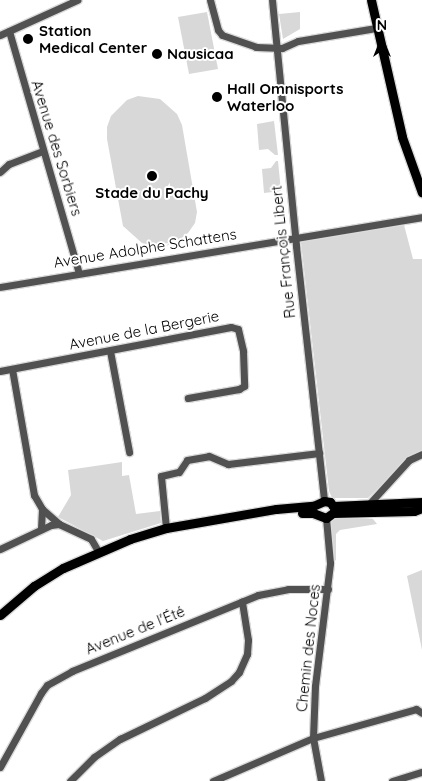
<!DOCTYPE html>
<meta charset="utf-8">
<style>
body{margin:0}
#map{position:relative;width:422px;height:781px;overflow:hidden;background:#fff;font-family:Quicksand,sans-serif}
div>[style]{position:absolute}
[style*='--x']{left:calc(var(--x)*1px);top:calc(var(--y)*1px);width:calc(var(--w)*1px);rotate:calc(var(--a)*1deg)}
.green>*{inset:0;background:#d8d8d8}
.roads{filter:drop-shadow(1px 0 #dbdbdb) drop-shadow(-1px 0 #dbdbdb) drop-shadow(0 1px #dbdbdb) drop-shadow(0 -1px #dbdbdb)}
.minor>*{height:7px;margin:-3.5px;padding:0 3.5px;transform-origin:3.5px;border-radius:3.5px;background:#515151}
.major>*{height:9px;margin:-4.5px;padding:0 4.5px;transform-origin:4.5px;border-radius:4.5px;background:#000}
.dots>*{width:14px;height:14px;translate:-50% -50%;box-sizing:border-box;border:2px solid #fff;border-radius:50%}
span{translate:-50% -50%;white-space:nowrap;text-align:center;line-height:1.15;-webkit-text-stroke:4px #fff;paint-order:stroke}
.poi-label{font-size:15px;color:#000;font-weight:700}
.left{translate:0 -50%;text-align:left}
.street-label{font-size:15px;color:#000}
.north{position:absolute;left:357px;top:15px;width:50px;height:50px;-webkit-text-stroke:4px #fff;paint-order:stroke;rotate:0deg;font-size:14px;font-weight:700;line-height:20px;text-align:center;color:#000}
.north::after{content:'';display:block;margin:auto;width:18px;height:22px;background:#000;clip-path:polygon(50% 0,100% 100%,50% 72%,0 100%)}
</style>
<div id="map">
<div class="green">
<i style="clip-path:polygon(207px 12px,218px 69px,189px 74px,178px 17px)"></i>
<i style="clip-path:polygon(300px 12px,300px 29px,283px 39px,279px 14px)"></i>
<i style="clip-path:polygon(138px 96px,160px 99px,177px 114px,182px 125px,197px 212px,195px 223px,188px 233px,178px 241px,166px 246px,154px 246px,142px 243px,123px 226px,107px 139px,107px 127px,111px 116px,127px 100px)"></i>
<i style="clip-path:polygon(274px 121px,278px 155px,275px 155px,268px 149px,259px 150px,257px 124px)"></i>
<i style="clip-path:polygon(276px 161px,278px 161px,281px 191px,264px 193px,262px 169px,271px 168px)"></i>
<i style="clip-path:polygon(404px 225px,413px 259px,422px 259px,422px 452px,411px 457px,368px 498px,332px 498px,329px 491px,301px 243px,302px 241px)"></i>
<i style="clip-path:polygon(122px 462px,122px 476px,129px 475px,136px 514px,160px 511px,161px 523px,103px 541px,58px 517px,71px 495px,68px 470px)"></i>
<i style="clip-path:polygon(334px 517px,373px 519px,377px 524px,340px 530px,336px 534px,336px 561px,332px 556px,330px 523px)"></i>
<i style="clip-path:polygon(422px 570px,422px 650px,407px 576px)"></i>
</div>
<div class="roads">
<div class="minor">
<i style="--x:210;--y:0;--w:31;--a:75"></i>
<i style="--x:218;--y:30;--w:6;--a:51"></i>
<i style="--x:222;--y:35;--w:36;--a:19"></i>
<i style="--x:256;--y:47;--w:26;--a:2"></i>
<i style="--x:282;--y:48;--w:17;--a:-24"></i>
<i style="--x:298;--y:41;--w:79;--a:-9.5"></i>
<i style="--x:272;--y:0;--w:247;--a:84.4"></i>
<i style="--x:296;--y:246;--w:257;--a:83.7"></i>
<i style="--x:9;--y:31;--w:252;--a:73.9"></i>
<i style="--x:0;--y:35;--w:85;--a:-24.4"></i>
<i style="--x:0;--y:172;--w:12;--a:-42"></i>
<i style="--x:9;--y:164;--w:36;--a:-21"></i>
<i style="--x:0;--y:287;--w:428;--a:-9.4"></i>
<i style="--x:110;--y:351;--w:103;--a:79.3"></i>
<i style="--x:12;--y:369;--w:128;--a:80.1"></i>
<i style="--x:34;--y:495;--w:16;--a:60"></i>
<i style="--x:42;--y:509;--w:20;--a:93"></i>
<i style="--x:0;--y:371;--w:235;--a:-10.8"></i>
<i style="--x:231;--y:327;--w:7;--a:16"></i>
<i style="--x:238;--y:329;--w:23;--a:77"></i>
<i style="--x:243;--y:351;--w:35;--a:88"></i>
<i style="--x:244;--y:386;--w:6;--a:149"></i>
<i style="--x:239;--y:389;--w:52;--a:170"></i>
<i style="--x:369;--y:504;--w:59;--a:-47.7"></i>
<i style="--x:409;--y:460;--w:14;--a:-25"></i>
<i style="--x:42;--y:509;--w:23;--a:41"></i>
<i style="--x:59;--y:524;--w:35;--a:25"></i>
<i style="--x:91;--y:539;--w:14;--a:60"></i>
<i style="--x:166;--y:528;--w:52;--a:-95.5"></i>
<i style="--x:161;--y:476;--w:18;--a:-13"></i>
<i style="--x:179;--y:472;--w:14;--a:-56"></i>
<i style="--x:187;--y:460;--w:22;--a:-10"></i>
<i style="--x:209;--y:456;--w:21;--a:23"></i>
<i style="--x:228;--y:464;--w:92;--a:-6.9"></i>
<i style="--x:0;--y:549;--w:56;--a:-25.2"></i>
<i style="--x:51;--y:525;--w:8;--a:-7"></i>
<i style="--x:0;--y:767;--w:85;--a:-61"></i>
<i style="--x:41;--y:693;--w:10;--a:-53"></i>
<i style="--x:47;--y:685;--w:29;--a:-29"></i>
<i style="--x:72;--y:671;--w:201;--a:-22.2"></i>
<i style="--x:258;--y:595;--w:31;--a:-11"></i>
<i style="--x:288;--y:589;--w:40;--a:0"></i>
<i style="--x:70;--y:781;--w:34;--a:-45"></i>
<i style="--x:94;--y:757;--w:32;--a:-35"></i>
<i style="--x:120;--y:739;--w:94;--a:-25.8"></i>
<i style="--x:205;--y:698;--w:31;--a:-33"></i>
<i style="--x:231;--y:681;--w:12;--a:-48"></i>
<i style="--x:239;--y:672;--w:20;--a:-66"></i>
<i style="--x:247;--y:654;--w:14;--a:-86"></i>
<i style="--x:248;--y:640;--w:39;--a:-99"></i>
<i style="--x:213;--y:781;--w:109;--a:-23.3"></i>
<i style="--x:313;--y:738;--w:107;--a:-15.7"></i>
<i style="--x:416;--y:709;--w:7;--a:34"></i>
<i style="--x:321;--y:781;--w:44;--a:-100.5"></i>
<i style="--x:313;--y:738;--w:52;--a:-87.8"></i>
<i style="--x:315;--y:686;--w:124;--a:-83"></i>
<i style="--x:330;--y:563;--w:45;--a:-95.1"></i>
<i style="--x:392;--y:781;--w:31;--a:-17"></i>
</div>
<div class="major">
<i style="--x:371;--y:0;--w:140;--a:77.2"></i>
<i style="--x:402;--y:137;--w:59;--a:70.3"></i>
<i style="--x:333;--y:506;--w:89;--a:-2.6"></i>
<i style="--x:302;--y:513;--w:11;--a:0"></i>
<i style="--x:313;--y:513;--w:14;--a:21"></i>
<i style="--x:326;--y:518;--w:9;--a:-36"></i>
<i style="--x:333;--y:513;--w:81;--a:-1.4"></i>
<i style="--x:414;--y:511;--w:9;--a:-21"></i>
<i style="--x:0;--y:615;--w:45;--a:-40.5"></i>
<i style="--x:34;--y:586;--w:34;--a:-32"></i>
<i style="--x:63;--y:568;--w:73;--a:-23.4"></i>
<i style="--x:130;--y:539;--w:38;--a:-17"></i>
<i style="--x:166;--y:528;--w:112;--a:-9.8"></i>
<i style="--x:276;--y:509;--w:37;--a:-5"></i>
<i style="--x:313;--y:506;--w:12;--a:-24"></i>
<i style="--x:324;--y:501;--w:6;--a:9"></i>
<i style="--x:330;--y:502;--w:5;--a:53"></i>
</div>
</div>
<div class="dots">
<i style="left:28px;top:39px;background:#000"></i>
<i style="left:157px;top:54px;background:#000"></i>
<i style="left:217px;top:97px;background:#000"></i>
<i style="left:152px;top:176px;background:#000"></i>
</div>
<div class="poi-label">
<span class="left" style="left:39px;top:39px">Station<br>Medical Center</span>
<span class="left" style="left:167px;top:54px">Nausicaa</span>
<span class="left" style="left:227px;top:97px">Hall Omnisports<br>Waterloo</span>
<span style="left:152px;top:193px">Stade du Pachy</span>
</div>
<div class="street-label">
<span style="left:57px;top:148px;rotate:73deg">Avenue des Sorbiers</span>
<span style="left:145px;top:248px;rotate:-9deg">Avenue Adolphe Schattens</span>
<span style="left:283px;top:252px;rotate:-96deg">Rue François Libert</span>
<span style="left:144px;top:330px;rotate:-11deg">Avenue de la Bergerie</span>
<span style="left:135px;top:630px;rotate:-22deg">Avenue de l'Été</span>
<span style="left:308px;top:648px;rotate:-84deg">Chemin des Noces</span>
</div>
<div class="north">N</div>
</div>
